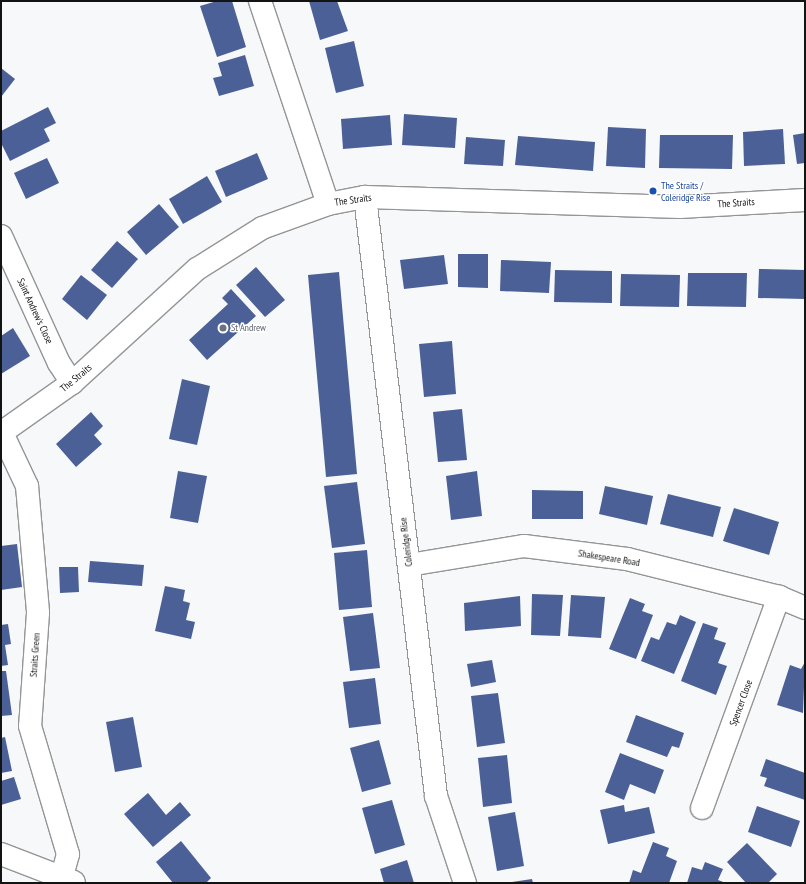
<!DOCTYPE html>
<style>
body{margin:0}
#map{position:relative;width:806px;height:884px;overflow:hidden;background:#f7f8f9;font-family:"PT Sans Narrow",sans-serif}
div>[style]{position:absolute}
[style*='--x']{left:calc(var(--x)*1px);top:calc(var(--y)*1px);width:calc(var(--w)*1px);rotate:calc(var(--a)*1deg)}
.building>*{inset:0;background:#4a6096}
.roads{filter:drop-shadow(1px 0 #949596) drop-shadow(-1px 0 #949596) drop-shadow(0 1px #949596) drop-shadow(0 -1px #949596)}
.street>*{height:22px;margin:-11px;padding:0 11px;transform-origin:11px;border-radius:11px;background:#fff}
.secondary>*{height:22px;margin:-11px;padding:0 11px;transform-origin:11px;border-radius:11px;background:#fff}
.dots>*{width:11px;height:11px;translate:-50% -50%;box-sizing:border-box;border:2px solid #fff;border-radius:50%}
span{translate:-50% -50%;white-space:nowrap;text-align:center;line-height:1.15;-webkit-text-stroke:3px #fff;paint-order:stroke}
.transit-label{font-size:10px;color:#164399}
.left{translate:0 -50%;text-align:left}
.street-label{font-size:10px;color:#121313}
.worship-label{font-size:10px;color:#5b616d}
.frame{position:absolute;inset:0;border:2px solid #121313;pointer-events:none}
</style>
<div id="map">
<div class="building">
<i style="clip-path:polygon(217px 1px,232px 1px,246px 47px,217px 57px,200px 6px)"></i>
<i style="clip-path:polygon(309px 1px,337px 1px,348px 31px,320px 40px)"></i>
<i style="clip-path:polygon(354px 41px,364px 86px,336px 93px,325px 48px)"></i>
<i style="clip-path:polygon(245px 55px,254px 86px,219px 96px,213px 78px,222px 76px,218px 63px)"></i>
<i style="clip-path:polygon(1px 68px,15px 79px,1px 97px)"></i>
<i style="clip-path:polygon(48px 107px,56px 123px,44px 129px,50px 141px,10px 161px,1px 143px,1px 131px)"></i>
<i style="clip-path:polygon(404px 114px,457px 118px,455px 148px,402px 145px)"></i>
<i style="clip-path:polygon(390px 115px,392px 145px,343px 149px,341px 119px)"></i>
<i style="clip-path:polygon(608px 127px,646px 129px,645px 168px,606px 166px)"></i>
<i style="clip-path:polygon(783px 129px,785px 164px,744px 166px,743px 132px)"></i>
<i style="clip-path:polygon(805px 133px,805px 163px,797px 164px,793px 135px)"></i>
<i style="clip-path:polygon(660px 135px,733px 135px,732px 169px,659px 168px)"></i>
<i style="clip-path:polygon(518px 136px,595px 142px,593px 171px,515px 165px)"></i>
<i style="clip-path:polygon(466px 137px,505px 140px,503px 166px,464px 164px)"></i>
<i style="clip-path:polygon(257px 153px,268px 179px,226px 197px,215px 171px)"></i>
<i style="clip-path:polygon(47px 158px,59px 183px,26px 199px,14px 173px)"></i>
<i style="clip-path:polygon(207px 176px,222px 202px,183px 224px,169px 199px)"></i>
<i style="clip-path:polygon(159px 204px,179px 227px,146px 255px,127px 232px)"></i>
<i style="clip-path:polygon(117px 241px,138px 259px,112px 288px,91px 270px)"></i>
<i style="clip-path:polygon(458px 254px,488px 254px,488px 288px,458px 287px)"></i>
<i style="clip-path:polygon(444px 255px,448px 284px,404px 289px,400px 260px)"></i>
<i style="clip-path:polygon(501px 260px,551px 262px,549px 293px,500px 291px)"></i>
<i style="clip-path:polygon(256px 267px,285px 300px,265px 317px,236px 285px)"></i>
<i style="clip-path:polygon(759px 269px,805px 270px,805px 299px,758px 298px)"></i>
<i style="clip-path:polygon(555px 270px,612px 271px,612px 303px,554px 302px)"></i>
<i style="clip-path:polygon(339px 272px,357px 474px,326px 477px,308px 275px)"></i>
<i style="clip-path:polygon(688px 273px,747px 273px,746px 307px,687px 306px)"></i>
<i style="clip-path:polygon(621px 274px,680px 275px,679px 307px,620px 306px)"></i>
<i style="clip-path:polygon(81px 275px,107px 295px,87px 320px,62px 299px)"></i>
<i style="clip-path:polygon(231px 289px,256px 316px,207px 360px,189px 340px,228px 304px,222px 298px)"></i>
<i style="clip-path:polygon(13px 328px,30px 356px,1px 374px,1px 336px)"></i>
<i style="clip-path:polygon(452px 341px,456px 394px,424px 397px,419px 344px)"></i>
<i style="clip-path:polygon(182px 379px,210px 386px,197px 445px,169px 439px)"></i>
<i style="clip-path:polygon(462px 409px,467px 460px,438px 462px,433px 412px)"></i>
<i style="clip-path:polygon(91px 412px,103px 426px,94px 435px,102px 444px,76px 467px,56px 444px)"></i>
<i style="clip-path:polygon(178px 471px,207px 476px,198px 523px,170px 518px)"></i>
<i style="clip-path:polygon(477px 471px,482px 516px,451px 520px,446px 476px)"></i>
<i style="clip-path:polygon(357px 482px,365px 544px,332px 548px,324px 486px)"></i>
<i style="clip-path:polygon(605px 486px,653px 496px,647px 525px,599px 514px)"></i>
<i style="clip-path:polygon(532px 490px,583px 491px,583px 519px,532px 519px)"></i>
<i style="clip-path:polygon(668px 494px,721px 507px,713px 537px,660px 524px)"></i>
<i style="clip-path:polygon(734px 508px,779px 522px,769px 555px,723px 541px)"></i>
<i style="clip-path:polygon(17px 544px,22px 587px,1px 590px,1px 546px)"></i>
<i style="clip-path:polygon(367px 550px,372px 607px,339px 610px,334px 553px)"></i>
<i style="clip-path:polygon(90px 561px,144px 565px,142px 586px,88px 582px)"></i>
<i style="clip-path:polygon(59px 567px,78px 567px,79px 592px,60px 593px)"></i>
<i style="clip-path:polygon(165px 586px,185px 590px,183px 601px,190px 603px,186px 620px,195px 622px,191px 639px,155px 631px)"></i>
<i style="clip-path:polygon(532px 594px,563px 595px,560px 636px,531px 635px)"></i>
<i style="clip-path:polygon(571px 595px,605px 597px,601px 638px,568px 636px)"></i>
<i style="clip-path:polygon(520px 596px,521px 626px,465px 631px,464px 603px)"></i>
<i style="clip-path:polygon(630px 598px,645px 604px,642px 611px,653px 615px,636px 659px,609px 649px)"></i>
<i style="clip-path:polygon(373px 613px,380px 668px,350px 671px,343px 617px)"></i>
<i style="clip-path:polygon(680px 615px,696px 622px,674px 674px,641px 661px,651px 637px,659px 640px,667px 622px,676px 625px)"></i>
<i style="clip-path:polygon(703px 623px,718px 628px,714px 639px,726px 643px,718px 663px,727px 666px,716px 695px,681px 681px)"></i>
<i style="clip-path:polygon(8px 624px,11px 644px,5px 645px,8px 665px,1px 666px,1px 625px)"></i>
<i style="clip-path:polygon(492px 660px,496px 682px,471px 687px,467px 664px)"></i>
<i style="clip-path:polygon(805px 662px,803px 713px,777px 705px,790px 665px,801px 669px)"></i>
<i style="clip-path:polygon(1px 671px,6px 671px,12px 715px,1px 716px)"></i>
<i style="clip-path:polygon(375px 678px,381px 724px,349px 728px,343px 682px)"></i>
<i style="clip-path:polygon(498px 693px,505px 743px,477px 747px,471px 696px)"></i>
<i style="clip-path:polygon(636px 715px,684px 733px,679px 748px,672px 746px,667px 757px,626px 742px)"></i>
<i style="clip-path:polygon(133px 717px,142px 767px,115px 772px,106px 722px)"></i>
<i style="clip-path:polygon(5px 737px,12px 771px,1px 773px,1px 738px)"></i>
<i style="clip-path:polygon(379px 740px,391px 784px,362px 792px,350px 748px)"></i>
<i style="clip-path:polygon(620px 753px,664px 770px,655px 794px,630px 784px,624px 800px,605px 792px)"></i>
<i style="clip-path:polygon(507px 755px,512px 803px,483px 807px,478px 758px)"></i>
<i style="clip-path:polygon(766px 759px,805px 773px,805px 800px,764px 786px,767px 778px,760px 776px)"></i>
<i style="clip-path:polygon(14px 777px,21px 799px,1px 805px,1px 781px)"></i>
<i style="clip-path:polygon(148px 793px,166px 815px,180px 802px,191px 815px,153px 847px,124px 814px)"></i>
<i style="clip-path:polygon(392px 800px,405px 845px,375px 854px,362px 808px)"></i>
<i style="clip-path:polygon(624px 805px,625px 812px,649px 807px,655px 833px,608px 844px,600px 810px)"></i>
<i style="clip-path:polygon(757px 806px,800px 821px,791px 847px,748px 832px)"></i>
<i style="clip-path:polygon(515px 812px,524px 866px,497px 871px,488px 817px)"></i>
<i style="clip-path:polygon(181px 841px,211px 878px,206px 883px,173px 883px,156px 862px)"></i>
<i style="clip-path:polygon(653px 842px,669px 848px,666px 856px,677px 861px,669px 883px,629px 883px,633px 870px,641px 873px)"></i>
<i style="clip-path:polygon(747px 843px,777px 874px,768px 883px,746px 883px,727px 862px)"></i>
<i style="clip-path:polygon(407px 860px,414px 883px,384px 883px,380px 869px)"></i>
<i style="clip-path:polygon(705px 862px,723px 869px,718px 880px,726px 883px,687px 883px,692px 867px,702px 870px)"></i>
<i style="clip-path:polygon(532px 879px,533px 883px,512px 883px,512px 882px)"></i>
</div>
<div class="roads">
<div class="street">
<i style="--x:260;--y:1;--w:214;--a:71.5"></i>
<i style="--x:365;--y:197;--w:603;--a:83.24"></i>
<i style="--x:436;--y:796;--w:92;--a:71.6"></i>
<i style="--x:1;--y:236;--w:140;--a:65.5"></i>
<i style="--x:59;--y:363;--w:24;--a:57"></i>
<i style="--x:2;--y:433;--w:59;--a:64.7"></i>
<i style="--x:27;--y:486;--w:127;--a:85"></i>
<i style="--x:38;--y:613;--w:113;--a:94"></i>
<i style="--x:30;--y:726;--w:134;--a:73.5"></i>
<i style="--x:68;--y:854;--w:23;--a:105"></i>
<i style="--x:409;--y:565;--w:117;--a:-9.4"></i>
<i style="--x:524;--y:546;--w:104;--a:7.2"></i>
<i style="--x:627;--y:559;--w:157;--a:14"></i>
<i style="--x:779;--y:597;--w:28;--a:23"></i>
<i style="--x:702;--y:808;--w:225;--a:-70"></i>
<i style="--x:1;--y:854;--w:78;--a:21"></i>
</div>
<div class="secondary">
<i style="--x:1;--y:433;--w:87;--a:-35.2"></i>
<i style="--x:72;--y:383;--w:169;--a:-42.4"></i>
<i style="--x:197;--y:269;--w:77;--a:-32.2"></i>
<i style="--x:262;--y:228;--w:70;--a:-20"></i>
<i style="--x:328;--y:204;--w:38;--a:-11"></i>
<i style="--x:365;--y:197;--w:315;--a:1.8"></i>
<i style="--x:680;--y:207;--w:125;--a:-3.2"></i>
</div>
</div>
<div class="dots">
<i style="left:653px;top:191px;background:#1a4fb4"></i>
<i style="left:223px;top:328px;background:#6b7280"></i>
</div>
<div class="transit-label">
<span class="left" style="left:661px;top:191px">The Straits /<br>Coleridge Rise</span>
</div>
<div class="street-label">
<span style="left:353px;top:200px;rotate:-8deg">The Straits</span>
<span style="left:736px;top:203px;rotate:-4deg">The Straits</span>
<span style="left:35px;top:311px;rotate:65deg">Saint Andrew's Close</span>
<span style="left:76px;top:378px;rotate:-40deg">The Straits</span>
<span style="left:406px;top:542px;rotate:-97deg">Coleridge Rise</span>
<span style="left:609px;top:558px;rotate:9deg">Shakespeare Road</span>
<span style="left:35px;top:655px;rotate:-86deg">Straits Green</span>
<span style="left:741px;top:703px;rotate:-70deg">Spencer Close</span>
</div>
<div class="worship-label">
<span class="left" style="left:231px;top:328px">St Andrew</span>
</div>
<div class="frame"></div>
</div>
